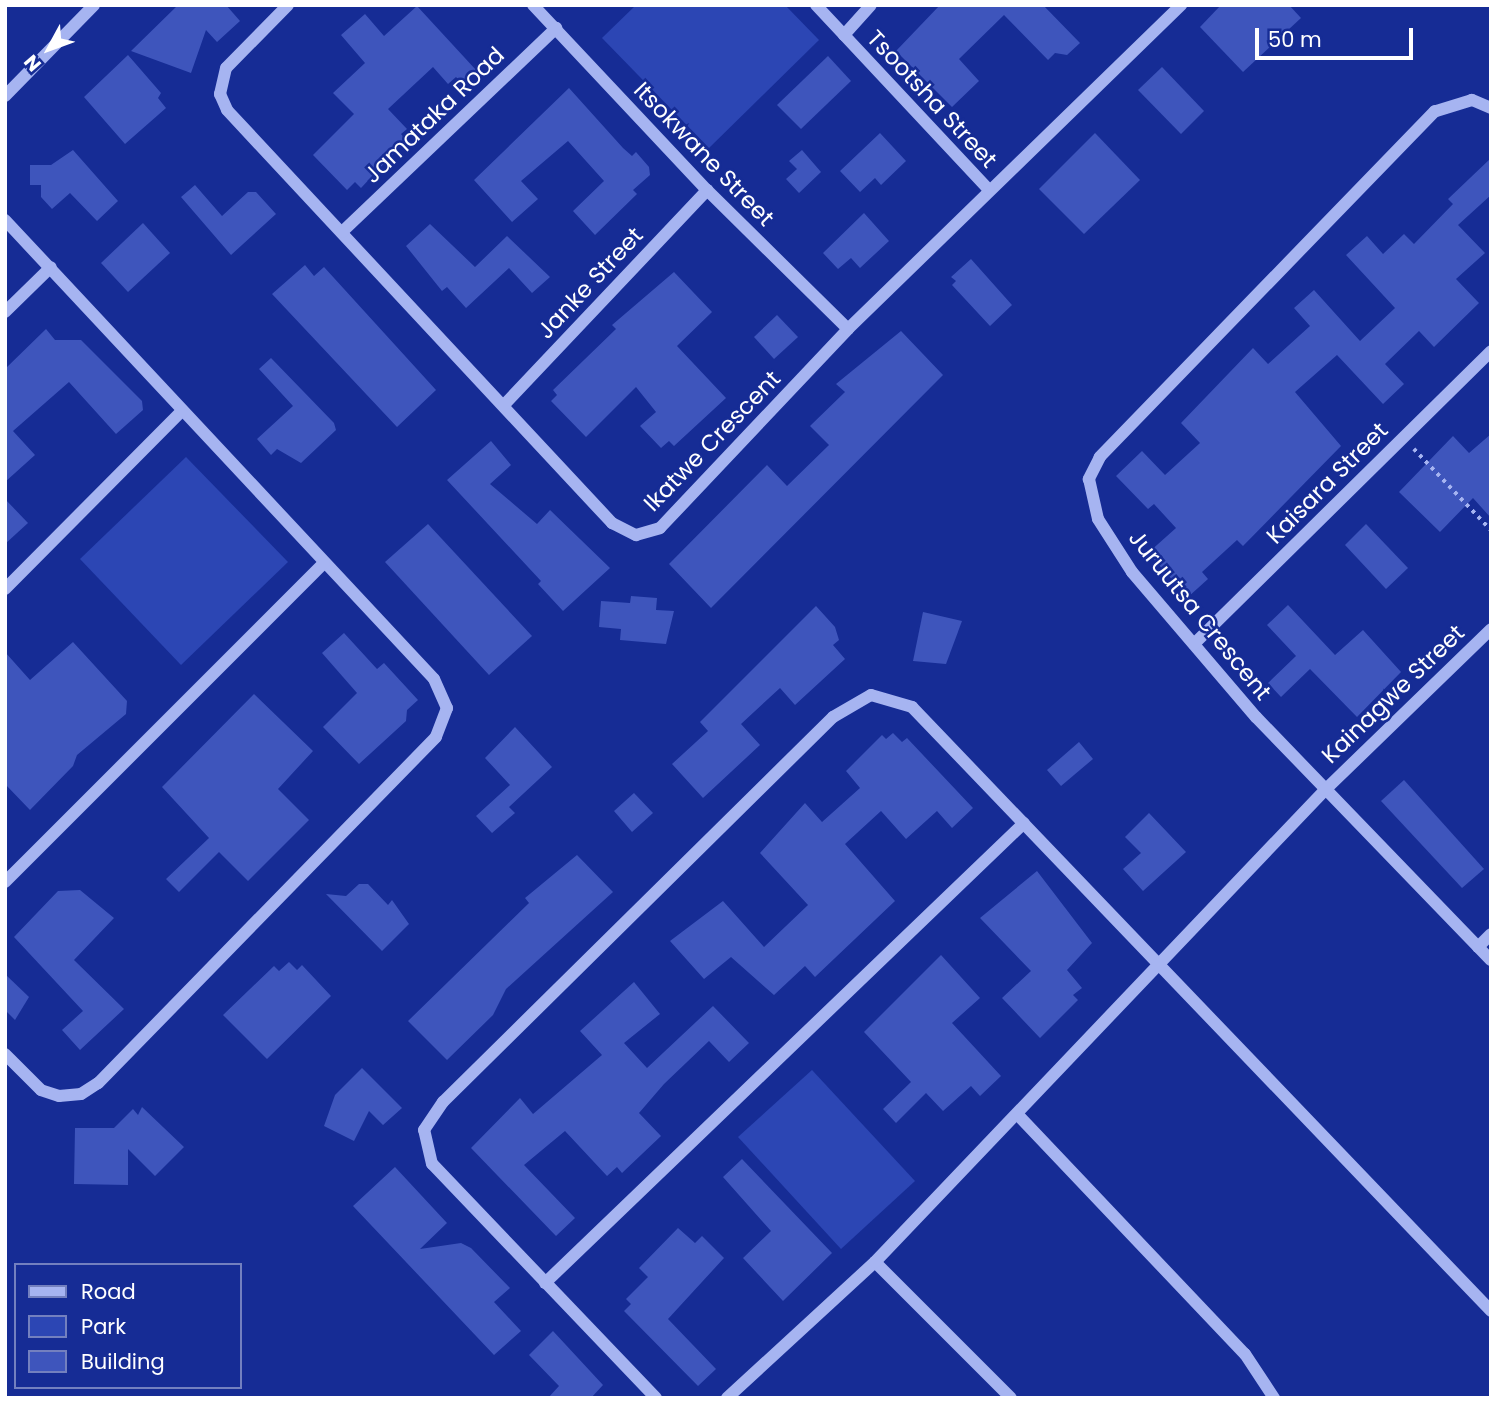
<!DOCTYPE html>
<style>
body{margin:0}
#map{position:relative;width:1496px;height:1403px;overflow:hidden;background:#162c95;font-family:Poppins,sans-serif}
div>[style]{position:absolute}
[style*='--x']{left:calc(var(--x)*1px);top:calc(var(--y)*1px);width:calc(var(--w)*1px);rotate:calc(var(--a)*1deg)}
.green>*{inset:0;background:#2c46b4}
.building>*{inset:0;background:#3e55bc}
.path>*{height:3.5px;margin-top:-1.75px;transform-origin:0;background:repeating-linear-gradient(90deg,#a6b4f1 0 3.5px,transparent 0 8.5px)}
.minor>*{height:12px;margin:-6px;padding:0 6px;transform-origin:6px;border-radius:6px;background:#a6b4f1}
span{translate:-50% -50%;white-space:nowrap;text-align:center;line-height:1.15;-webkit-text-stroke:5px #162c95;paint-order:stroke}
.street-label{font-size:23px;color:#fff}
.frame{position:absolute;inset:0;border:7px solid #fff;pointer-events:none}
.legend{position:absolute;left:14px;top:1263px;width:228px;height:126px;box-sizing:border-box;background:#162c95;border:2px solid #7380bf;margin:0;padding:9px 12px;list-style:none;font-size:21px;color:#fff}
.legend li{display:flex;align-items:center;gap:14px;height:35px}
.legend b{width:35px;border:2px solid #7380bf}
.north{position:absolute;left:14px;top:14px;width:70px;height:70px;-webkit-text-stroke:5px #162c95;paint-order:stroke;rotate:229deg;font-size:19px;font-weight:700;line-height:28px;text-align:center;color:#fff}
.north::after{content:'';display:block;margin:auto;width:24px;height:32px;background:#fff;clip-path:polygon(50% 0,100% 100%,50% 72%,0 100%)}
.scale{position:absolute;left:1255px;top:28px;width:158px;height:32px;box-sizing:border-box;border:4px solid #fff;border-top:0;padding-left:9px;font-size:21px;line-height:24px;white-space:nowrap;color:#fff;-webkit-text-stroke:5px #162c95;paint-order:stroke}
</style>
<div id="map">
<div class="green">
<i style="clip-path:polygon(636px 5px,785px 5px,819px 40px,709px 148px,602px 38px)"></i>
<i style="clip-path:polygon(186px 457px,288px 562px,181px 665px,80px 559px)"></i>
<i style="clip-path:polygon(812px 1070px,915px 1181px,841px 1249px,738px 1137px)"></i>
</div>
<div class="building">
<i style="clip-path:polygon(178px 5px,226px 5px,240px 21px,217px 42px,206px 30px,191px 73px,131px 51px)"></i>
<i style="clip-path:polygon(940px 5px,1043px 5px,1080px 43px,1067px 55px,1055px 53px,1048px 60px,1004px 15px,959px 59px,979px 81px,952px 107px,896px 51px)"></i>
<i style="clip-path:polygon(1221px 5px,1289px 5px,1301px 18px,1243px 72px,1200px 27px)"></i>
<i style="clip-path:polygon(417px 6px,476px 70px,462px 83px,456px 77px,448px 84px,433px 67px,388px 109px,407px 129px,401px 134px,406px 140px,361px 188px,355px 182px,347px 190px,313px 155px,354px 114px,333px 93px,365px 63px,341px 35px,365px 14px,384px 36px)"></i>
<i style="clip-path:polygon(128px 55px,161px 93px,158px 98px,166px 108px,125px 144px,84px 97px)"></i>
<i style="clip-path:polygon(828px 56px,851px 81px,801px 129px,777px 105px)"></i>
<i style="clip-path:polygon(1162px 67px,1204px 111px,1181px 134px,1138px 90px)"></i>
<i style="clip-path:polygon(569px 88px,623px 148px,632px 156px,636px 152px,649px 167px,650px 175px,633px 190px,637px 194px,595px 235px,573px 211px,604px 181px,568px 141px,521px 181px,538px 199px,512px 222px,474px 180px)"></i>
<i style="clip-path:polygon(880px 133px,906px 161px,881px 185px,875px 178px,860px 192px,840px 171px)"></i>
<i style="clip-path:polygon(1095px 133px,1140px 180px,1084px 234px,1039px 189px)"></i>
<i style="clip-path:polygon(73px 150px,118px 201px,97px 221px,70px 193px,52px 209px,41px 197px,41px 185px,30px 185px,30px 165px,51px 165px)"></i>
<i style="clip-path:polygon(802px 150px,821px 172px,799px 193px,786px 179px,797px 169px,789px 161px)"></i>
<i style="clip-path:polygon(1491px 158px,1491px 195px,1458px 225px,1485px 253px,1456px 279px,1479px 303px,1434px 347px,1419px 331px,1385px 364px,1404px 384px,1383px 404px,1337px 355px,1295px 392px,1341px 446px,1243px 546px,1237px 540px,1202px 572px,1208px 579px,1188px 597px,1148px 553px,1176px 528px,1154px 504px,1148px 509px,1116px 476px,1142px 451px,1165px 475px,1200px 443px,1181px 423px,1253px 348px,1268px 364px,1310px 326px,1294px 308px,1314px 290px,1360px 341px,1395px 308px,1346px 255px,1367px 236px,1383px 254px,1404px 234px,1414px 244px,1453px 204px,1448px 199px)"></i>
<i style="clip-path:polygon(195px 185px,222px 216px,248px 192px,256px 192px,276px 214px,231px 255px,181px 197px)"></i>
<i style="clip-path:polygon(864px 213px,889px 241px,860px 268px,851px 258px,838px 269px,823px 253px)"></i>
<i style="clip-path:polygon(143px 223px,170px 253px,128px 292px,101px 263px)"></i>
<i style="clip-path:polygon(430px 224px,475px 267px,507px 236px,550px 277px,532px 293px,509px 268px,466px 308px,447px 287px,442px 291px,406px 246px)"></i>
<i style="clip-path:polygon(971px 259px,1012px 305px,990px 326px,952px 285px,956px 281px,951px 277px)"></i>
<i style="clip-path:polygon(305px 265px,314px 276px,324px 267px,436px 390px,397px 427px,272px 294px)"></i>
<i style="clip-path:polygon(674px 272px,712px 312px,677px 346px,726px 398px,674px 446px,669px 441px,661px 448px,640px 426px,656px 412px,636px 387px,586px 437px,551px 401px,557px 395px,553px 390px,616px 329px,612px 325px)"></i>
<i style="clip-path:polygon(777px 315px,798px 337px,774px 359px,754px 337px)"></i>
<i style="clip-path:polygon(46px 329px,55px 340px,81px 340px,142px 401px,143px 410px,116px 434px,69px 382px,13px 431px,35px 455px,5px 482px,5px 369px)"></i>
<i style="clip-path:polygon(901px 331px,943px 375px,711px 608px,669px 564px,767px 465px,787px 486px,829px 445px,810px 426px,845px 392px,836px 384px)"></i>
<i style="clip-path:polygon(271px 358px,334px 423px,336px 430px,301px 463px,277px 449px,271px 455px,257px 439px,293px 406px,259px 369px)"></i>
<i style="clip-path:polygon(1491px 434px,1491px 518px,1473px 498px,1440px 532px,1399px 492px,1453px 436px,1469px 453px)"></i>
<i style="clip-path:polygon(491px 441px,511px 465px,490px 484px,537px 524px,550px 510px,610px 568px,563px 611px,538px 584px,541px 581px,447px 480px)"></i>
<i style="clip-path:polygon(5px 499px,28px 523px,5px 544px)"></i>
<i style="clip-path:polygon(428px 524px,532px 636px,489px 675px,385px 562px)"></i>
<i style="clip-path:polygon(1366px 524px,1408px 568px,1386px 589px,1345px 545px)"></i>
<i style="clip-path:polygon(631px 596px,657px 598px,656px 610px,674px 611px,666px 644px,620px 640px,621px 629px,599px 627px,601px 601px,630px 603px)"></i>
<i style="clip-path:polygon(1288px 605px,1335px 655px,1363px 630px,1401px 672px,1357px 717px,1310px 669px,1281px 697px,1268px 683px,1296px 656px,1267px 625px)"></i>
<i style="clip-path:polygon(816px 606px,835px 627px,839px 640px,833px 645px,845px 659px,795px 705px,780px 688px,741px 724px,760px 745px,703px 798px,672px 764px,708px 731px,700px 722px)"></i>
<i style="clip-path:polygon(923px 612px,962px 621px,946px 664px,913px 661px)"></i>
<i style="clip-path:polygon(344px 633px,377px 669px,384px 663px,418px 700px,407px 710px,406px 721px,359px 764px,323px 727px,357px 693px,322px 653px)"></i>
<i style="clip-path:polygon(73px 642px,127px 701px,126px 714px,77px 755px,73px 766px,30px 810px,5px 784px,5px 652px,30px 680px)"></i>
<i style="clip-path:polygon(254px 694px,313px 751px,278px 789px,309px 820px,248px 881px,219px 852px,179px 892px,166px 879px,209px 838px,162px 787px)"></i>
<i style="clip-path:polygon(515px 727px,552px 767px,509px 807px,515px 813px,492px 833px,476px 816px,510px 785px,485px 758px)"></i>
<i style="clip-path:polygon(893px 733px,902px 742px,907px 738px,973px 808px,952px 828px,937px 811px,906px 839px,881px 811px,845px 844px,895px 901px,815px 977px,805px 966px,774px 995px,731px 957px,704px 979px,670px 941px,723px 901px,764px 947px,808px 905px,760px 853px,805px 803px,822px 822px,860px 788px,846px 771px,882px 735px,886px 739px)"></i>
<i style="clip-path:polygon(1079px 742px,1093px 759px,1061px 786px,1047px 770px)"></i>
<i style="clip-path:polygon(1404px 780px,1484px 869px,1462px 888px,1381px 801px)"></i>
<i style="clip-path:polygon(634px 793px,653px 813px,632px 832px,614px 811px)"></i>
<i style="clip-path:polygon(1149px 813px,1186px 852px,1143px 891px,1123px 869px,1141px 853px,1125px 837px)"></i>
<i style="clip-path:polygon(577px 855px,613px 892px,506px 989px,493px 1015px,447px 1060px,408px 1021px,529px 903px,525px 898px)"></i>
<i style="clip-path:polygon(1037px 871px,1092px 943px,1067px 970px,1082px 988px,1073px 995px,1078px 1000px,1040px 1038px,1002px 998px,1031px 971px,980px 918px)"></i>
<i style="clip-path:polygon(359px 884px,368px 884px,388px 905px,392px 900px,409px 924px,382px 951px,326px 894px,346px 896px)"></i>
<i style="clip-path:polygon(80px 890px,114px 918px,74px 960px,124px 1009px,80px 1050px,62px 1030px,83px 1011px,14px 937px,58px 891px)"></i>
<i style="clip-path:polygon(941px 955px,980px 998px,952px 1023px,1001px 1076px,980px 1096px,971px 1086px,943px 1111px,926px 1093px,896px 1123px,883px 1109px,911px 1082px,864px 1032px)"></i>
<i style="clip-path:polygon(289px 962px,297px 970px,302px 965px,331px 996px,267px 1059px,223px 1015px,274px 966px,279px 971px)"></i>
<i style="clip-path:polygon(5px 974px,29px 997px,15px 1020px,5px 1010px)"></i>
<i style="clip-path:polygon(634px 982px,660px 1014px,624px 1043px,647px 1068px,713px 1006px,749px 1043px,729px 1062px,709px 1041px,664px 1084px,639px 1113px,661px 1136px,622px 1173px,617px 1167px,607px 1176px,565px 1131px,524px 1165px,575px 1218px,556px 1236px,471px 1148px,520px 1098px,533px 1114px,602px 1055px,580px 1031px)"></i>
<i style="clip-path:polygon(362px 1068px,402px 1108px,383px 1125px,369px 1111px,354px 1141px,324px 1126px,335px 1095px)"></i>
<i style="clip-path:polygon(142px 1107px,184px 1147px,155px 1176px,128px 1149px,128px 1185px,74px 1184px,75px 1128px,114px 1128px,133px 1109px,138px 1115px)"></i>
<i style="clip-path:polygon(742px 1159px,832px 1253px,783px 1301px,743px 1258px,771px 1231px,723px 1177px)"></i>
<i style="clip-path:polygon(395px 1167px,447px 1223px,420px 1249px,461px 1243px,471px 1248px,510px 1288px,494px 1302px,521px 1331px,494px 1355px,353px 1206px)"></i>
<i style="clip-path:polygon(678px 1228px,695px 1243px,702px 1236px,724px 1258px,668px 1319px,716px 1369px,698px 1386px,624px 1311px,631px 1304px,626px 1299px,648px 1277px,639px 1268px)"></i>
<i style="clip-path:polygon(553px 1331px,603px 1385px,591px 1398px,548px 1398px,559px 1386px,529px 1355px)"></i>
</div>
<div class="path">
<i style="--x:1414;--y:449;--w:112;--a:46.5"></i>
</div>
<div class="minor">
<i style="--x:288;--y:5;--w:88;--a:134.5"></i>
<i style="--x:226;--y:68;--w:27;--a:103"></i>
<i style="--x:220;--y:94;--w:17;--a:66"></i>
<i style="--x:227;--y:110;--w:565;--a:47.01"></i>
<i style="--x:612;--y:523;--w:27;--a:27"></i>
<i style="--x:636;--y:535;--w:25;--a:-16"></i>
<i style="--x:660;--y:528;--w:274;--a:-46.6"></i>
<i style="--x:848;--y:329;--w:465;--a:-44.2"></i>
<i style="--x:533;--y:5;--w:254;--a:46.8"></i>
<i style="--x:707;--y:190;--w:198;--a:44.6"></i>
<i style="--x:816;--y:5;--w:253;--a:46.9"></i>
<i style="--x:844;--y:35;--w:40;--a:-48"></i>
<i style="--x:5;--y:96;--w:127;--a:-45.6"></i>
<i style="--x:1491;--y:108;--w:21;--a:-157"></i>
<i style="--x:1472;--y:100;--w:39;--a:163"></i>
<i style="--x:1435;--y:111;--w:482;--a:134.1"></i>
<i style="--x:1100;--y:457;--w:25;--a:117"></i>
<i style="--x:1089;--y:479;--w:41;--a:77.3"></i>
<i style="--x:1098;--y:519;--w:63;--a:57.3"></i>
<i style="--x:1132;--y:572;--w:191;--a:49.5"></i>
<i style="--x:1256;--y:717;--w:338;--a:46"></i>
<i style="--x:5;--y:220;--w:628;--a:46.93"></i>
<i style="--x:434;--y:679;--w:32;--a:66"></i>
<i style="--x:447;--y:708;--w:31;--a:111"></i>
<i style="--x:436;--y:737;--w:484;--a:134.3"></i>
<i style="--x:98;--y:1083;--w:20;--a:147"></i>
<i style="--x:81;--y:1094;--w:22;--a:175"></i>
<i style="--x:59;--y:1096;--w:19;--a:-162"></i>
<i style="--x:41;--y:1090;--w:51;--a:-135"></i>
<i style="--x:342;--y:232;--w:296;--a:-43.6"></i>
<i style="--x:5;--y:312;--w:64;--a:-44.4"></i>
<i style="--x:504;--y:405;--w:296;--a:-46.6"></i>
<i style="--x:5;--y:589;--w:250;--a:-45.2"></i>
<i style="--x:1194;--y:644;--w:417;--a:-44.6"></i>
<i style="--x:5;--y:882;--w:451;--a:-45"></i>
<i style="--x:1478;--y:947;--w:18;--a:-45"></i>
<i style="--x:1017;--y:1114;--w:331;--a:46.5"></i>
<i style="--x:1245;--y:1354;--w:53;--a:56.6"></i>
<i style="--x:875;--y:1262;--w:192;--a:45"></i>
<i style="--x:545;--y:1283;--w:664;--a:-43.84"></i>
<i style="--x:656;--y:1398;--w:324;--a:-133.7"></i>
<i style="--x:432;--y:1164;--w:35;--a:-103"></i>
<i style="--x:424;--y:1130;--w:34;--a:-56"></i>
<i style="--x:443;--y:1102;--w:548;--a:-44.63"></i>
<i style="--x:833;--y:717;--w:44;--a:-30.1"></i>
<i style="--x:871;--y:695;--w:43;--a:16.3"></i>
<i style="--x:912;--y:707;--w:837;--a:46.21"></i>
<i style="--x:727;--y:1398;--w:201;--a:-42.6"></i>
<i style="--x:875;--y:1262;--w:652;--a:-46.37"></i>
<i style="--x:1325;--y:790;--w:231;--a:-44.1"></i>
</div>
<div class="street-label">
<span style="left:932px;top:99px;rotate:47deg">Tsootsha Street</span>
<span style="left:434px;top:115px;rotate:-44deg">Jamataka Road</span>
<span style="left:704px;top:154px;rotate:46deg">Itsokwane Street</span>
<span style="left:590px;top:283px;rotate:-47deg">Janke Street</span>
<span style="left:712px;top:441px;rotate:-46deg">Ikatwe Crescent</span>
<span style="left:1327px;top:483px;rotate:-45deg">Kaisara Street</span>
<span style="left:1200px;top:615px;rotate:51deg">Juruutsa Crescent</span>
<span style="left:1393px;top:694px;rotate:-44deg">Kainagwe Street</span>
</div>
<div class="frame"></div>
<ul class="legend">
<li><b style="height:9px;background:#a6b4f1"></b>Road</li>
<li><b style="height:19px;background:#2c46b4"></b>Park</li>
<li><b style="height:19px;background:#3e55bc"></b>Building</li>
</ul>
<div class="north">N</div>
<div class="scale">50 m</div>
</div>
